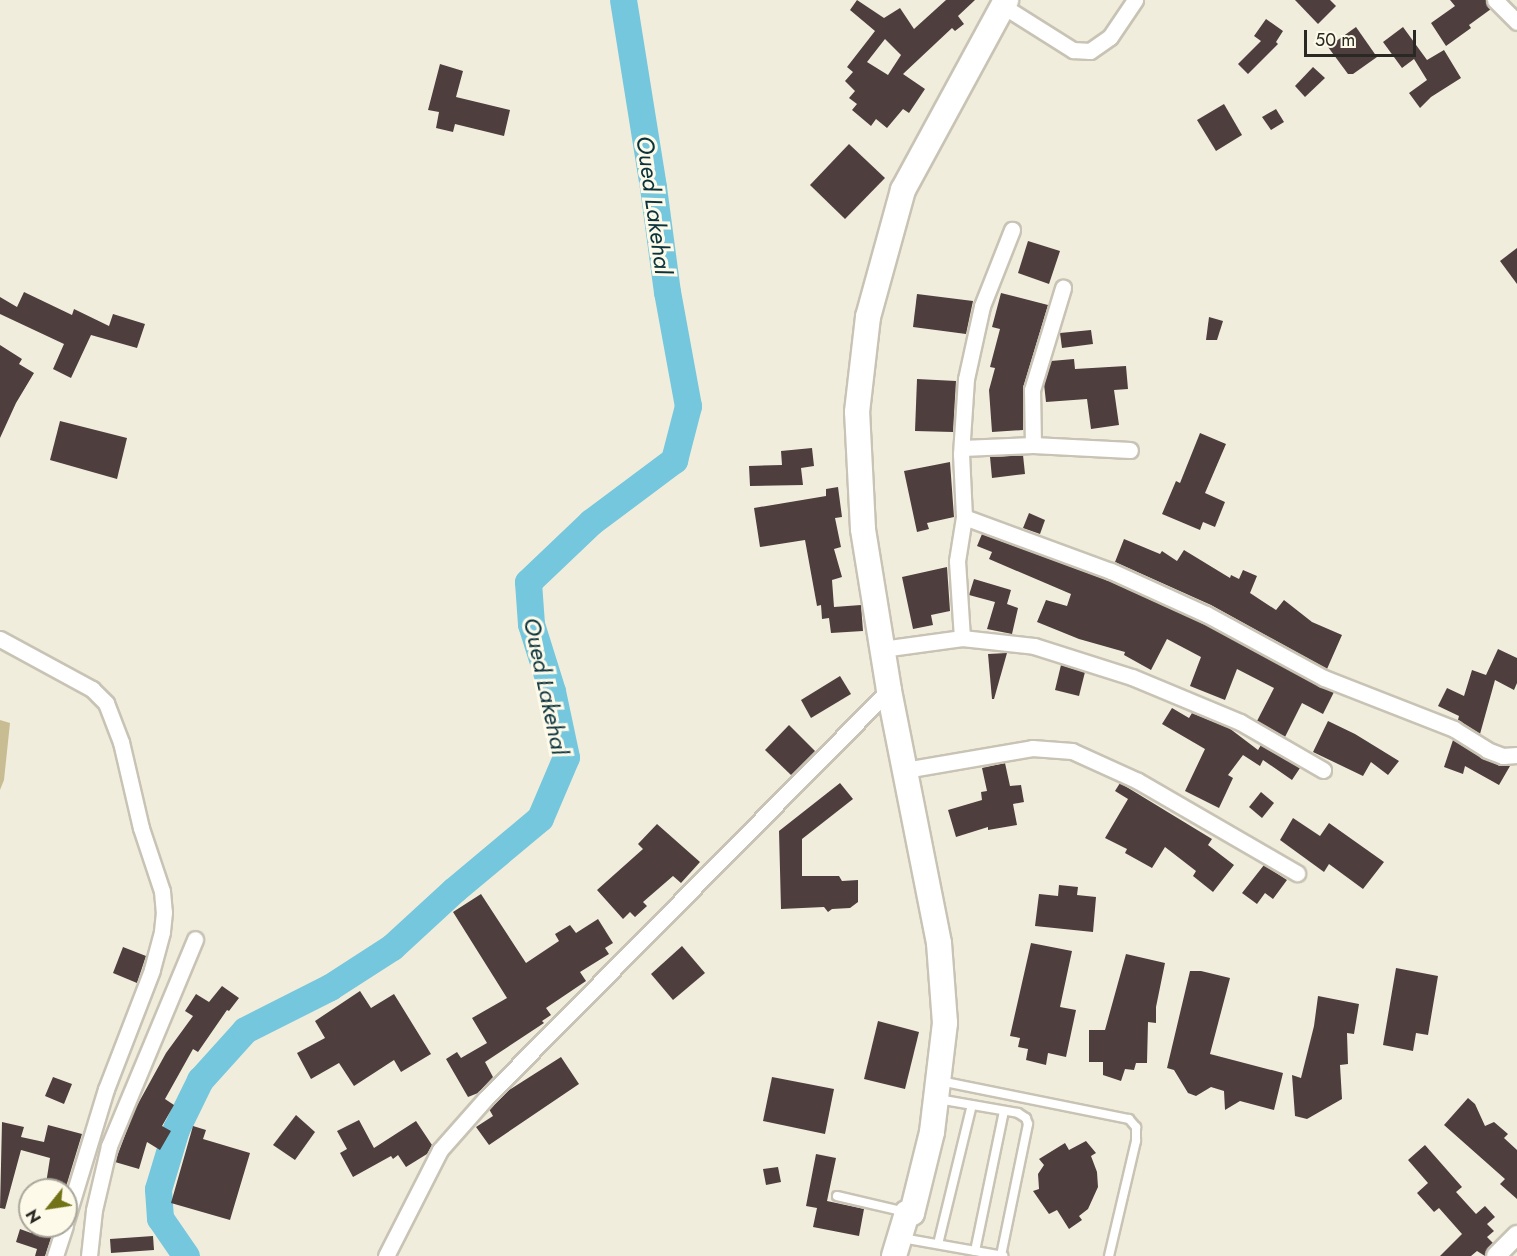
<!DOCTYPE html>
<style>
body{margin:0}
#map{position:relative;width:1517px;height:1256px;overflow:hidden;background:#f1eddd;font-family:Jost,sans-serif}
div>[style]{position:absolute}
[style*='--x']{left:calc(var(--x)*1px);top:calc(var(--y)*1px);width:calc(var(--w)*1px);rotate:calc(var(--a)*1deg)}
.green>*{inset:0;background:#c8bc93}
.river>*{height:27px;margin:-13.5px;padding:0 13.5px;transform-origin:13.5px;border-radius:13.5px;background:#74c7dd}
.building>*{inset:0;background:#4e3f3e}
.roads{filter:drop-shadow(2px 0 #c8c3b4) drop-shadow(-2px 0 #c8c3b4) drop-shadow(0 2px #c8c3b4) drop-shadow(0 -2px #c8c3b4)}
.service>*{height:8px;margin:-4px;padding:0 4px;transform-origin:4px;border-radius:4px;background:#fff}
.minor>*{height:15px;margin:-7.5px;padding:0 7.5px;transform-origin:7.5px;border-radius:7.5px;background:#fff}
.tertiary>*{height:18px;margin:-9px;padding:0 9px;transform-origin:9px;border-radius:9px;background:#fff}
.trunk>*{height:24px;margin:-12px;padding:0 12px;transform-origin:12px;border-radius:12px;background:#fff}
span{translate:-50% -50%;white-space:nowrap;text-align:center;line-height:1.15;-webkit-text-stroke:6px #fefaea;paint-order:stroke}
.water-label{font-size:24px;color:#0a333c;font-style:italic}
.north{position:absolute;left:18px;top:1178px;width:60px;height:60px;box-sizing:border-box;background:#fefaea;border:2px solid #a9a69a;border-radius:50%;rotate:240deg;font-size:16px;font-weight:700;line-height:24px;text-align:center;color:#2a2822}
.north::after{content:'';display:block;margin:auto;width:21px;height:27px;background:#727216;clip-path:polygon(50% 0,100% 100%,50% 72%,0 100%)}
.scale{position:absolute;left:1304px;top:30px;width:112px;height:27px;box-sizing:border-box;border:3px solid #2a2822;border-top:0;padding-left:8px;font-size:18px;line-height:21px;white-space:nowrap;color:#2a2822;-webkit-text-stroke:4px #fefaea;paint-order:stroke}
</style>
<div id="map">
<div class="green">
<i style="clip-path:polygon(0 720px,10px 723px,4px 780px,0 790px)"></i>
</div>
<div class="river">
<i style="--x:186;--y:1256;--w:46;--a:-124.4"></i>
<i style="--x:160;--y:1218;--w:29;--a:-94"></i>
<i style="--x:158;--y:1189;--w:63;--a:-73.3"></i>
<i style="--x:176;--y:1129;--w:55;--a:-63.9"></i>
<i style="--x:200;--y:1080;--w:67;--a:-48"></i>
<i style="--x:245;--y:1030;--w:95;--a:-26.8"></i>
<i style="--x:330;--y:987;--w:74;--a:-32.8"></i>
<i style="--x:392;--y:947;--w:84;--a:-42.6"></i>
<i style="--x:454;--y:890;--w:112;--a:-39.9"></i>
<i style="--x:540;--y:818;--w:66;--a:-66.9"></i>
<i style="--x:566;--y:757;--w:67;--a:-102"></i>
<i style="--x:552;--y:691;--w:70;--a:-107.4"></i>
<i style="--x:531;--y:624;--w:42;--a:-94.1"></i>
<i style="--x:528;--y:582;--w:87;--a:-43.6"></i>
<i style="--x:591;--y:522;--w:104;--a:-36.8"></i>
<i style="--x:674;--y:460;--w:56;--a:-75.5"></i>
<i style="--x:688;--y:406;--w:116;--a:-100.4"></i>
<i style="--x:667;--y:292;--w:106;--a:-97.6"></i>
<i style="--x:653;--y:187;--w:189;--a:-99.1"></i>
</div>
<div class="building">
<i style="clip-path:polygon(evenodd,857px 0,884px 18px,900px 8px,914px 29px,946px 0,975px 0,958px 16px,964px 24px,955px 31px,952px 28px,903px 74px,925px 89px,909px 113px,903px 109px,887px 128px,876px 119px,871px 126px,852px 110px,857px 104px,849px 98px,855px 91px,845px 81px,853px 72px,847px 67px,875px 31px,850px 10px,857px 0,885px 39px,901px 55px,888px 75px,867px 62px,885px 39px)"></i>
<i style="clip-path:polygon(1295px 0,1330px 0,1336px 6px,1318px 24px)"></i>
<i style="clip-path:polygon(1450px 0,1486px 0,1491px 9px,1469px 25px,1471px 28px,1446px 46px,1431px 23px,1455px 6px)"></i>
<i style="clip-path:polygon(1266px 19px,1283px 31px,1276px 42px,1278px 44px,1248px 74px,1238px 64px,1261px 41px,1254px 36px)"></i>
<i style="clip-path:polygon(1356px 27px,1377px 57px,1353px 74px,1348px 74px,1328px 47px)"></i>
<i style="clip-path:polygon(1403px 27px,1427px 60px,1444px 50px,1461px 78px,1431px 97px,1420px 108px,1409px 93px,1427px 80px,1414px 59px,1402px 68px,1383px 42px)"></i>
<i style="clip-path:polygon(440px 64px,463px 71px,456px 97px,510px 110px,504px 136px,455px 124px,453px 132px,436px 128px,439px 112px,428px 110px)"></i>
<i style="clip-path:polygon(1313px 67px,1325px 78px,1305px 97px,1295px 86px)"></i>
<i style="clip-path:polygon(1224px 104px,1242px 135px,1216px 151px,1197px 120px)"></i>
<i style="clip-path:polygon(1276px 109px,1284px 122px,1271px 130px,1262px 117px)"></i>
<i style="clip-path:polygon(849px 144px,885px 178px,845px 219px,810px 185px)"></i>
<i style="clip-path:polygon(1028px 241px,1060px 251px,1049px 284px,1018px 273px)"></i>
<i style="clip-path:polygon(1517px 248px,1517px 284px,1500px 261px)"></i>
<i style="clip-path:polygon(24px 292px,72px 315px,74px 309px,109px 326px,113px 314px,145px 324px,137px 348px,91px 335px,71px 378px,53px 369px,64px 344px,0 314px,0 297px,17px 307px)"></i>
<i style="clip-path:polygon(1001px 293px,1048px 305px,1023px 388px,1023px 430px,992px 432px,989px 390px,995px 368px,990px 367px,1000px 329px,992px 327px)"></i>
<i style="clip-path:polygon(917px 294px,973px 301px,966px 334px,913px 327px)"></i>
<i style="clip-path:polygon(1209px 317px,1223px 321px,1217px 340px,1206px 340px)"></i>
<i style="clip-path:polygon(1091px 330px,1093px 344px,1062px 348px,1060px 333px)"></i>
<i style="clip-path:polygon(0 345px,22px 359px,19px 364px,34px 373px,16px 403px,0 438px)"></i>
<i style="clip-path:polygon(1074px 359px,1075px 369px,1126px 366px,1128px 389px,1114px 390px,1119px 425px,1091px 429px,1087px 399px,1046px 402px,1044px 384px,1051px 361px)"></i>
<i style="clip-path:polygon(917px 379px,956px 381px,953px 432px,915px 431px)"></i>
<i style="clip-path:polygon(60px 421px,127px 438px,117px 479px,50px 460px)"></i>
<i style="clip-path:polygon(1200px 433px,1226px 444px,1205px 493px,1225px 502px,1215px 527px,1203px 522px,1200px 530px,1162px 514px,1176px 481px,1180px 483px)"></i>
<i style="clip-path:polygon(812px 448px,814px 466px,801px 468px,803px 485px,750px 486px,749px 466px,782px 465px,781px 451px)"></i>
<i style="clip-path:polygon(1023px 455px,1025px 474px,992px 478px,990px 457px)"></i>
<i style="clip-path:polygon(950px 462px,954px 517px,927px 523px,929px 529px,917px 532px,904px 471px)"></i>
<i style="clip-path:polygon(838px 487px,842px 517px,835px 518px,841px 547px,834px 549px,842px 577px,832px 580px,834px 607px,861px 605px,863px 631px,831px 633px,829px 618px,822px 619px,821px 605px,817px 606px,805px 540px,760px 547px,754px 508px,826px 496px,826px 489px)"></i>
<i style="clip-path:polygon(1029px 513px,1045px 520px,1040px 534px,1023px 528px)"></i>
<i style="clip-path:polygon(982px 534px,1107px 580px,1202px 623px,1334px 692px,1323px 714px,1302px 703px,1285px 737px,1257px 721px,1274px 688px,1237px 669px,1225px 700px,1190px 686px,1201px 657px,1167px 639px,1151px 670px,1124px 655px,1125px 652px,1079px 639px,1037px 622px,1046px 600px,1067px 606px,1071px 594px,989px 559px,992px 552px,977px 546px)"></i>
<i style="clip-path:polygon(1124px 539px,1160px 554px,1162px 551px,1177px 561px,1184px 550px,1230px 578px,1231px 575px,1239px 579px,1243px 570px,1257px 576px,1250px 593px,1276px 610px,1284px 600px,1312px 622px,1342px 635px,1327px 669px,1211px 605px,1115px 562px)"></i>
<i style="clip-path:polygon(947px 567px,950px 611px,931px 615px,933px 625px,913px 629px,902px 577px)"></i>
<i style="clip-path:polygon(974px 579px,1011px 590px,1007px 604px,1018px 608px,1012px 634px,987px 629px,995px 602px,969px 595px)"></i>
<i style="clip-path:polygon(1498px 649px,1517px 658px,1517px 683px,1514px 690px,1495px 680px,1480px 734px,1458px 720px,1459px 716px,1438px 706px,1447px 688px,1464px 696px,1472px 670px,1486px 675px)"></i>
<i style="clip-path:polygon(1007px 653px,994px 699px,992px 699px,988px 654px)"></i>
<i style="clip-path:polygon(1061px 665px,1085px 672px,1079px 696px,1055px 690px)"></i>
<i style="clip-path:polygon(840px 676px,851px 694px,811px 718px,801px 700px)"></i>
<i style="clip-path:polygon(1172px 708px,1189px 718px,1192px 713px,1229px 728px,1258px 750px,1261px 745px,1300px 768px,1292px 780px,1263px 760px,1260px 766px,1243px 755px,1228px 775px,1233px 778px,1219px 808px,1185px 791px,1205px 749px,1162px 724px)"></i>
<i style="clip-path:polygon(1328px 721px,1355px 734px,1399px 761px,1388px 775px,1371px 762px,1363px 776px,1313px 752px)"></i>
<i style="clip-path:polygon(789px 725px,815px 751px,791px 775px,765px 750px)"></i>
<i style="clip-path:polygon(1453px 740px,1484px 759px,1510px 766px,1499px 785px,1465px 766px,1463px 774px,1444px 767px)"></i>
<i style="clip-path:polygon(1005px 763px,1010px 786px,1021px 785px,1024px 802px,1013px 804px,1017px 825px,988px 830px,988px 827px,956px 837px,948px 810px,982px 800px,981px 792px,987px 791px,982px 768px)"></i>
<i style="clip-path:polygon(840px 783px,853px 799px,802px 839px,802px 876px,839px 876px,842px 881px,858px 880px,858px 902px,850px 908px,832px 909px,828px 912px,824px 907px,781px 909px,779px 831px)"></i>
<i style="clip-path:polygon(1120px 783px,1212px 839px,1208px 845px,1234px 865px,1213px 892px,1193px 876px,1196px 871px,1165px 847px,1152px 868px,1125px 853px,1127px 849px,1105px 838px,1128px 799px,1115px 791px)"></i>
<i style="clip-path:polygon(1261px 792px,1274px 803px,1262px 818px,1249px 807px)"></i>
<i style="clip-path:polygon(1293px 818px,1320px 836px,1329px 823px,1384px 862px,1363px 889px,1329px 864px,1324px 872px,1280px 840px)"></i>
<i style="clip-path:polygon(657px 824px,700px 862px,681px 883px,673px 876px,643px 902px,647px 906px,635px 917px,630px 912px,623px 919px,597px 890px,643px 849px,638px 844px)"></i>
<i style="clip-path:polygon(1264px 865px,1287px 880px,1273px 899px,1265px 893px,1257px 904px,1242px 893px)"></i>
<i style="clip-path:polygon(1059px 885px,1078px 887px,1077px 895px,1096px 897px,1093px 932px,1035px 926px,1039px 894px,1058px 896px)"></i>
<i style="clip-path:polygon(481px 894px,526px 963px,559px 941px,555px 934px,570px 925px,576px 933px,598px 919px,613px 943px,605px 948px,609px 954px,580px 972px,586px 981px,546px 1008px,551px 1015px,542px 1021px,544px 1023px,485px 1062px,493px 1077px,478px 1093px,468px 1097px,446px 1059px,457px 1052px,461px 1058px,487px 1043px,472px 1018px,507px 998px,453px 912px)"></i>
<i style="clip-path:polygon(1031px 943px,1072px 951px,1060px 1007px,1076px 1010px,1066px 1057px,1048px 1053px,1046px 1065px,1026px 1060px,1028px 1049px,1018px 1047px,1020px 1038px,1010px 1036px)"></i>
<i style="clip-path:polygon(682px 946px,705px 973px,673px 1000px,651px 974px)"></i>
<i style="clip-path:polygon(123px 947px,146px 956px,137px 983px,113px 973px)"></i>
<i style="clip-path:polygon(1126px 954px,1165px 963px,1156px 1007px,1156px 1023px,1148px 1022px,1147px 1063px,1136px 1063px,1134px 1070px,1125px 1069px,1121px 1081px,1103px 1075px,1103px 1062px,1089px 1062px,1089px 1030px,1105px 1030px)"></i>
<i style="clip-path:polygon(1396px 968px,1438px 976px,1428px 1035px,1416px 1033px,1413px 1051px,1383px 1045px)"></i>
<i style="clip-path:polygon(1190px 971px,1201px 971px,1230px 978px,1210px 1054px,1283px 1073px,1274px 1110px,1240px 1101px,1225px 1110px,1224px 1091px,1211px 1087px,1196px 1096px,1188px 1093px,1174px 1070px,1167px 1068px)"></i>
<i style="clip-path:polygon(222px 986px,239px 998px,229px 1011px,227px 1010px,198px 1052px,193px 1049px,165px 1099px,174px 1105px,162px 1126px,171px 1131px,160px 1150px,147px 1142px,139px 1169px,115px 1162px,134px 1111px,166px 1053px,193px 1016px,185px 1011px,196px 994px,209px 1002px)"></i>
<i style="clip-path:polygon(360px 991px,371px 1008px,394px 994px,431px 1054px,401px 1072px,394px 1060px,354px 1086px,339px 1063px,311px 1079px,297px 1053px,325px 1038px,315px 1021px)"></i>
<i style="clip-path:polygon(1318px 996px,1359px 1004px,1354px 1034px,1347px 1033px,1348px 1064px,1340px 1065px,1342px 1099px,1307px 1119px,1295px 1116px,1292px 1075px,1301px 1078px,1314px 1026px)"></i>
<i style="clip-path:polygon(878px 1021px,919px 1032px,905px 1089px,864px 1079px)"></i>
<i style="clip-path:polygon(561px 1057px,579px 1084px,489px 1145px,476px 1127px,493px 1116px,489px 1109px,503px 1094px)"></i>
<i style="clip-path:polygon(53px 1077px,72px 1084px,64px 1104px,45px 1096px)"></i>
<i style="clip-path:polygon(772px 1077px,834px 1089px,825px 1134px,763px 1121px)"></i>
<i style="clip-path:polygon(1468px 1098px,1475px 1104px,1485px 1126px,1494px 1122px,1508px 1134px,1504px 1138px,1517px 1150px,1517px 1199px,1500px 1184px,1505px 1179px,1444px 1125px)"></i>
<i style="clip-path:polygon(296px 1115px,315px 1132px,295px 1160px,273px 1145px)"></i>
<i style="clip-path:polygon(359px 1120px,374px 1148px,416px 1121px,432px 1145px,427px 1154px,406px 1167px,398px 1155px,393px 1159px,391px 1156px,353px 1177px,340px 1153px,347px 1149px,337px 1131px)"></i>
<i style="clip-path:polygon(2px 1122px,24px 1127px,21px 1137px,44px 1142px,48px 1125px,82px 1134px,65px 1190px,45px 1190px,50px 1158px,21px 1150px,5px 1209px,0 1208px)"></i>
<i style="clip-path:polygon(193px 1126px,206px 1130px,203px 1139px,250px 1153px,230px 1220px,171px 1203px)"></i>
<i style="clip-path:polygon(1086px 1141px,1096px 1153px,1091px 1156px,1097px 1172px,1098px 1187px,1088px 1209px,1079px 1216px,1082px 1220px,1069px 1229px,1057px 1210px,1049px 1214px,1033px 1191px,1039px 1189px,1038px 1174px,1044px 1165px,1039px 1159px,1065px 1143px,1069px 1150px)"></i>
<i style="clip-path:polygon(1425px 1145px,1462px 1187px,1456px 1192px,1476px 1214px,1485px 1206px,1495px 1217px,1487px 1224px,1494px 1231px,1487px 1237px,1493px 1243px,1485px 1256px,1477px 1251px,1471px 1256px,1440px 1256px,1462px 1234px,1439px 1208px,1434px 1212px,1417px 1193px,1428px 1183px,1408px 1160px)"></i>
<i style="clip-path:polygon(816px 1154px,836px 1158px,827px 1201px,864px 1209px,859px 1236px,813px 1227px,817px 1208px,806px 1206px)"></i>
<i style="clip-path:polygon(778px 1167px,781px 1182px,766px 1185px,763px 1169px)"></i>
<i style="clip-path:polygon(33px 1226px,55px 1226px,45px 1256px,35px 1256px,37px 1249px,16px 1242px,20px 1229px,31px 1233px)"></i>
<i style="clip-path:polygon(153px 1236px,154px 1250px,111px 1253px,110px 1239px)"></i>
</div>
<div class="roads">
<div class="service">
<i style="--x:940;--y:1081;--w:193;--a:11.4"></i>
<i style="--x:1129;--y:1119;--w:11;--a:49"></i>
<i style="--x:1136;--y:1127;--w:14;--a:90"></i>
<i style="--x:1136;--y:1141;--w:118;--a:103.2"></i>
<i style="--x:938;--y:1099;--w:81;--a:9.9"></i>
<i style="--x:1018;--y:1113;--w:9;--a:32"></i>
<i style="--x:1026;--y:1118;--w:6;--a:72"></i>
<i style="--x:1028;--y:1124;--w:135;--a:101.6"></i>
<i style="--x:837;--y:1196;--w:71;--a:13.1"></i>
<i style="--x:902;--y:1238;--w:103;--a:10.1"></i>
<i style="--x:938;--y:1244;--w:143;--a:-76.3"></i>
<i style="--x:975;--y:1251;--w:143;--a:-78.3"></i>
</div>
<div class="minor">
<i style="--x:1495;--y:0;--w:31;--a:45"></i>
<i style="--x:1003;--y:6;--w:83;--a:32.2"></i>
<i style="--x:1073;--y:50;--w:17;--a:3"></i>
<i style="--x:1090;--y:51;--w:24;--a:-35"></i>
<i style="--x:1110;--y:37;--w:45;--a:-56"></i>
<i style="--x:1033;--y:445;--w:55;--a:-91"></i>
<i style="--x:1032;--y:390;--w:107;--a:-73.1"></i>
<i style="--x:962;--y:448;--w:71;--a:-2.4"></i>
<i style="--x:1033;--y:445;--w:97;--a:3"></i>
<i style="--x:964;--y:517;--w:157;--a:20.2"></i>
<i style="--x:1111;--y:571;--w:104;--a:24.4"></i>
<i style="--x:1206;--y:614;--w:134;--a:28.5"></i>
<i style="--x:1324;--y:678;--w:140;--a:21.4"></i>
<i style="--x:1454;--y:729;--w:39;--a:32"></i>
<i style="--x:1487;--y:750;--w:17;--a:21"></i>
<i style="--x:1503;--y:756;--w:14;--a:-4"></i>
<i style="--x:962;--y:638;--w:77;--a:-93.7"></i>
<i style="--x:957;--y:561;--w:45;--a:-81"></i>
<i style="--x:964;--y:517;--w:63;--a:-92.7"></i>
<i style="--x:961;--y:454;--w:75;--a:-86.2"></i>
<i style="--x:966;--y:379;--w:75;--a:-77.6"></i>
<i style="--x:982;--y:306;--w:82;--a:-68.5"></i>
<i style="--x:0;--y:639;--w:105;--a:28.5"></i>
<i style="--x:92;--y:689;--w:20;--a:45"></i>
<i style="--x:106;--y:703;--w:42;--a:69"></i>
<i style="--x:121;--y:742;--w:88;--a:76.9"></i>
<i style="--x:141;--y:828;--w:66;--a:71.6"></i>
<i style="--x:162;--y:891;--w:21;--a:85"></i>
<i style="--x:164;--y:912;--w:20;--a:96"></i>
<i style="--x:162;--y:932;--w:39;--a:105"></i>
<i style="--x:152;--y:970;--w:128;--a:111.1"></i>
<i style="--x:106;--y:1089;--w:138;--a:106.9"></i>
<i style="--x:882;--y:649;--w:81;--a:-7.8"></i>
<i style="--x:962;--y:638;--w:72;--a:6.3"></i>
<i style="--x:1034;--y:646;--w:103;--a:17.6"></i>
<i style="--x:1132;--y:677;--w:117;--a:22.6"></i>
<i style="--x:1240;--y:722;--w:96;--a:30"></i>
<i style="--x:905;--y:770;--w:129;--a:-9.8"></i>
<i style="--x:1032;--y:748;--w:40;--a:4.3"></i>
<i style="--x:1072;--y:751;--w:72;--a:24.4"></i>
<i style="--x:1138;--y:781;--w:184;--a:30.1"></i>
<i style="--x:55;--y:1256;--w:32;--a:-72"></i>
<i style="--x:89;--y:1256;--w:46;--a:-83.8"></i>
<i style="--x:94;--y:1210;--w:66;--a:-76.8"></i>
<i style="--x:109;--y:1146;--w:224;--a:-67.4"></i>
<i style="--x:386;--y:1256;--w:119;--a:-63"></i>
<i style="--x:440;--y:1150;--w:69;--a:-48.5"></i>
<i style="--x:486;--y:1098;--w:573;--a:-45.35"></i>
</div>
<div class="tertiary">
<i style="--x:1496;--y:1256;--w:30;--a:-45"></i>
</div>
<div class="trunk">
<i style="--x:894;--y:1256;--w:45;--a:-73.2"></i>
<i style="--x:907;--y:1213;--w:5;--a:0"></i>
<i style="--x:912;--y:1213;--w:83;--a:-76.1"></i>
<i style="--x:932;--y:1132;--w:110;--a:-83.2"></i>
<i style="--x:945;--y:1023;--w:80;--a:-94.3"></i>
<i style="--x:939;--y:943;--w:258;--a:-101.2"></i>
<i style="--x:889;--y:690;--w:163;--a:-99.2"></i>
<i style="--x:863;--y:529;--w:117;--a:-92.9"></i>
<i style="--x:857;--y:412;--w:96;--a:-83.4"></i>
<i style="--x:868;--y:317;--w:132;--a:-74.6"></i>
<i style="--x:903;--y:190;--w:216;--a:-61.5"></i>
</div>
</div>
<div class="water-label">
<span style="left:654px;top:205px;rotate:82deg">Oued Lakehal</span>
<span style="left:546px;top:686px;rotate:78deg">Oued Lakehal</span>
</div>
<div class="north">N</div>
<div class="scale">50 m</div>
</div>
